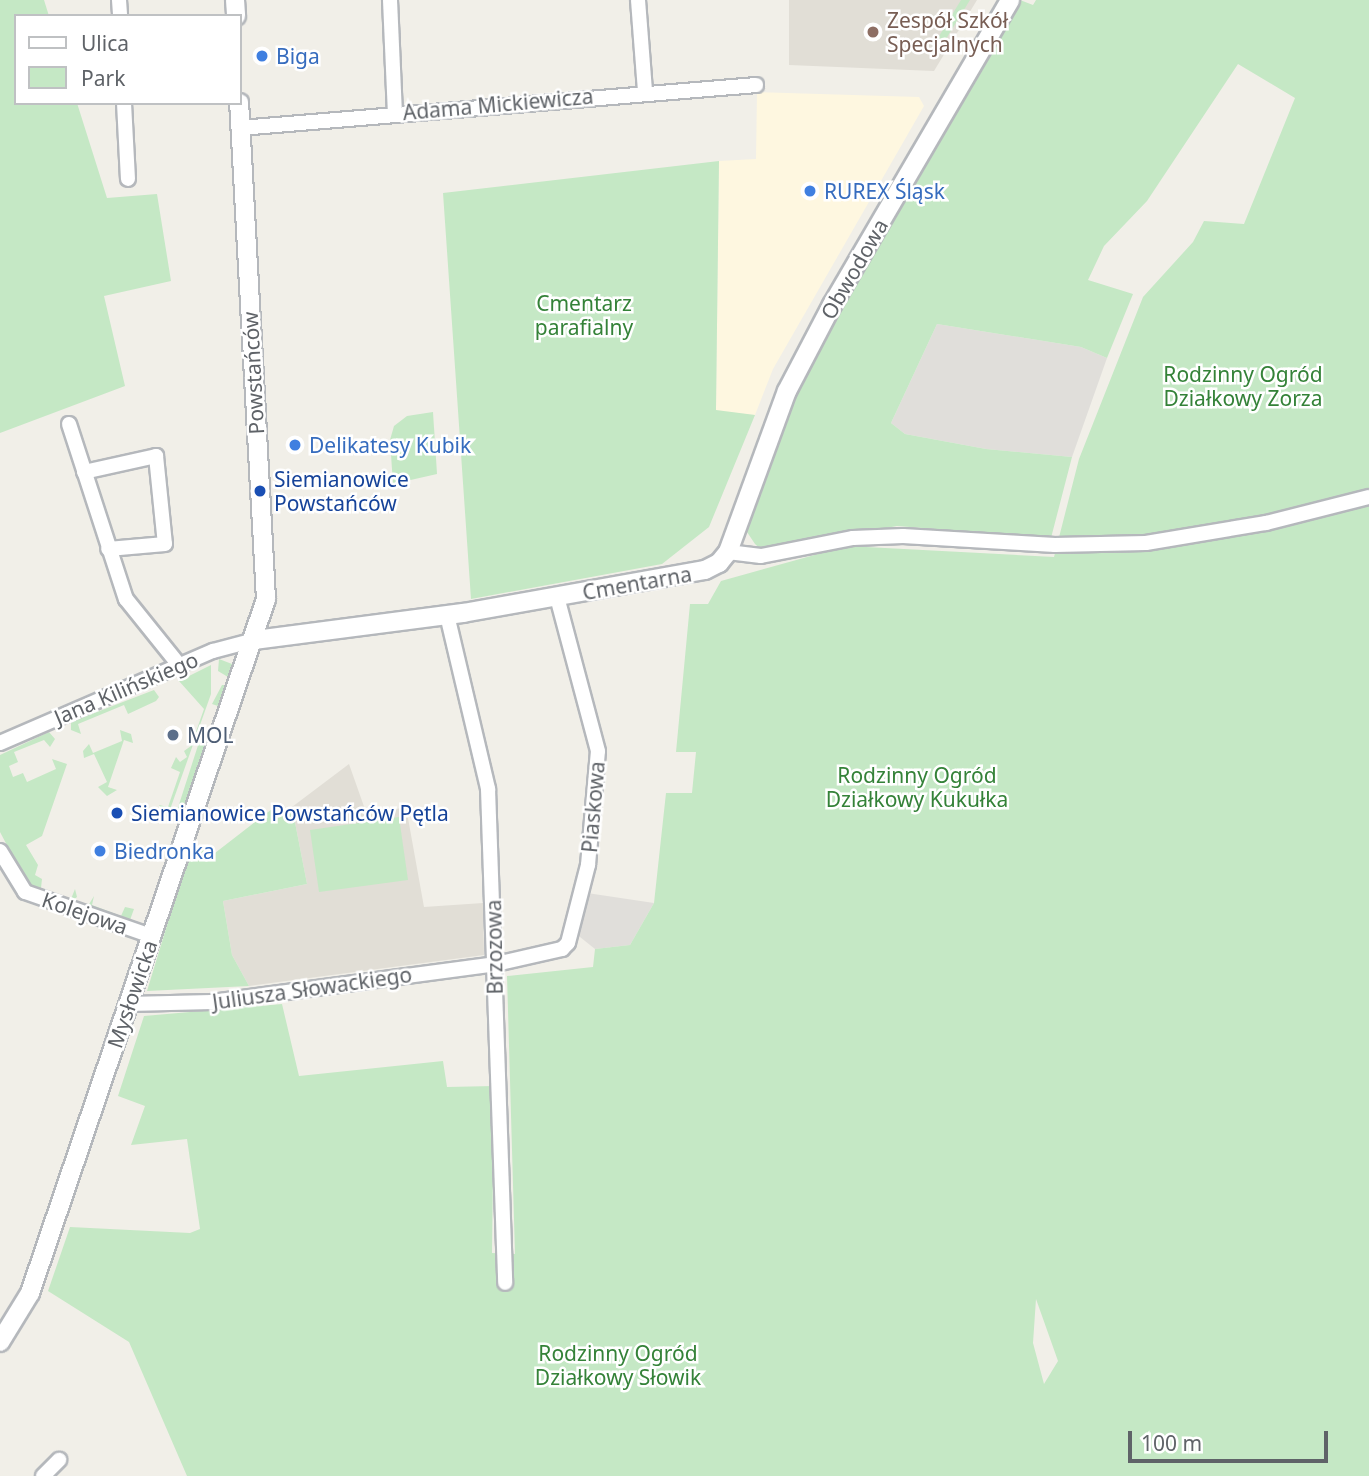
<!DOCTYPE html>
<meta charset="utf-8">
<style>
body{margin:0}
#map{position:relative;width:1369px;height:1476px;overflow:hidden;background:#f1efe8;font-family:"Noto Sans",sans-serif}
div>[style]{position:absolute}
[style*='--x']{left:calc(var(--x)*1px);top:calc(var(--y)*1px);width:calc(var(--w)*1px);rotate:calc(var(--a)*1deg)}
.commercial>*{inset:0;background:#fef7e0}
.industrial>*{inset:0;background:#e0deda}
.education>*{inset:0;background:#e1ded6}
.green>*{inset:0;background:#c5e8c5}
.roads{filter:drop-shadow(2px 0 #b5b8bc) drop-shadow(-2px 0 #b5b8bc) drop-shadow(0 2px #b5b8bc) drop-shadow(0 -2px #b5b8bc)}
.minor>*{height:14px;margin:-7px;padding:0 7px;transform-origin:7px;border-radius:7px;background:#fff}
.tertiary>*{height:18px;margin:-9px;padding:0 9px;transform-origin:9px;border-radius:9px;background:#fff}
.dots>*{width:19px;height:19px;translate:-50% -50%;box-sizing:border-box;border:4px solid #fff;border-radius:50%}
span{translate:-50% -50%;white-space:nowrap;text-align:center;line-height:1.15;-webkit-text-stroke:5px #fff;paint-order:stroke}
.education-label{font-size:21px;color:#785e54}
.left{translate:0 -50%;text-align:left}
.shop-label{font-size:21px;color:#366cbe}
.street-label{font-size:21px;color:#5f6368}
.park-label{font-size:21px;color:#348238}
.transit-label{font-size:21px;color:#164399}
.service-label{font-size:21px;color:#4e5e75}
.legend{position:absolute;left:14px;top:14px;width:228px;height:91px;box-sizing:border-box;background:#fff;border:2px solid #bfc1c3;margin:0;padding:9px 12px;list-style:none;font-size:21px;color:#5f6368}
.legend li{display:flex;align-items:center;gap:14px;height:35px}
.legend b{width:35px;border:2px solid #bfc1c3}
.scale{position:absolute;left:1128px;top:1431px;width:200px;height:32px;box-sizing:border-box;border:4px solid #5f6368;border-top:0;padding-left:9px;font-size:21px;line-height:24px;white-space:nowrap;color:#5f6368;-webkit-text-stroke:5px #fff;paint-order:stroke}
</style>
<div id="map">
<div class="commercial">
<i style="clip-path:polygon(757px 92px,919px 97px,924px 106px,773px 369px,755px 415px,716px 411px,719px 161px,756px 159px)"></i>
</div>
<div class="industrial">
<i style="clip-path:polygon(937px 324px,1081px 347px,1107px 358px,1072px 457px,986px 449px,905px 434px,891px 423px)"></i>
<i style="clip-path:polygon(587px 893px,654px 903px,630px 945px,595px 949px,575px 933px)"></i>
</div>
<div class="education">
<i style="clip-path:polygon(789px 0,977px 0,934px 71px,789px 65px)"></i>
<i style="clip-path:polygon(349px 764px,367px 815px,406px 807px,424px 907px,483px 903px,484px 955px,249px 986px,232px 955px,223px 901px,307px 884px,292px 807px)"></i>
</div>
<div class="green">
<i style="clip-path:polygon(0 0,44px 0,49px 16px,16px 16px,16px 103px,77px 103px,107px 198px,157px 194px,171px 281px,104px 296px,125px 386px,0 433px)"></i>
<i style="clip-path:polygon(961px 0,970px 0,936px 55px,930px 51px)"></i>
<i style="clip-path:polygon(evenodd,1020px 0,1033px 5px,1036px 0,1369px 0,1369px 1476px,187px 1476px,129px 1342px,48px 1291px,70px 1227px,190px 1233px,200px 1229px,187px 1139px,131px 1145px,145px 1106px,118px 1096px,144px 1016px,282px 1004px,299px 1076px,443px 1061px,447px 1087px,494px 1086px,492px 1253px,515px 1254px,507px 976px,593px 967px,595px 949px,630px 945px,654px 903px,666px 793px,692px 793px,696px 752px,676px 752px,690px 604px,708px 604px,721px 581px,847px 546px,1054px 557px,1079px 459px,1143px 297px,1193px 242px,1204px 221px,1244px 224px,1295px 98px,1238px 64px,1147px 201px,1104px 246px,1088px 280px,1133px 294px,1107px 358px,1081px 347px,937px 324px,891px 423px,905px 434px,986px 449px,1072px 457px,1051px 538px,897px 526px,763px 551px,755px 544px,745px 529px,803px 375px,1020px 0,1036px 1299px,1058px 1361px,1044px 1384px,1033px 1343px,1036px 1299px)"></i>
<i style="clip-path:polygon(719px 161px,716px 410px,755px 415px,709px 527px,662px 564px,471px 599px,443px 193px)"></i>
<i style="clip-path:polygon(433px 412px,437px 474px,393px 484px,390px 440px,394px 426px,407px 416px)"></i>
<i style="clip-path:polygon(219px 659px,232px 664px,233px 680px,218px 671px)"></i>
<i style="clip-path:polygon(211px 665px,211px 694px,167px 818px,159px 805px,168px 807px,180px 772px,171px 768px,176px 757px,180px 762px,187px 757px,184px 751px,191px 746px,204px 709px,179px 681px)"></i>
<i style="clip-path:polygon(222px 685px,229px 685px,185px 815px,174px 820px,201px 736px,207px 738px,218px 706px,212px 704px)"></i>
<i style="clip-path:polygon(154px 690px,159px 697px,156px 701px,128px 714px,124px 705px,78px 724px,81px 734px,71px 730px,71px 722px)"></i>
<i style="clip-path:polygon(120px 730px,131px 734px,133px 743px,124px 740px,108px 787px,117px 790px,107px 796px,98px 787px,107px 782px,94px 754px,84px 758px,83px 751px,89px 744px,93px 753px,122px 741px)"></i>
<i style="clip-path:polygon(49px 732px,55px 739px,50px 747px,44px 740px,14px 752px,18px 762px,9px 766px,13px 777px,23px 773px,27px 782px,56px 769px,52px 759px,67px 764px,42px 836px,26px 845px,38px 865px,35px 875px,42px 879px,41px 888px,71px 899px,75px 889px,77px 897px,70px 902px,29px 887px,0 832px,0 755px)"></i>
<i style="clip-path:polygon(292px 807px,307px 884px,223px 901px,232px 955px,249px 986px,147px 991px,192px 843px,215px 853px,272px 809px,281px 813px)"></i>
<i style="clip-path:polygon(399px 817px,408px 880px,319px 892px,310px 830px)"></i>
<i style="clip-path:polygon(94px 896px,92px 905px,121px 916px,125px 907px,134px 909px,130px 920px,88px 906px)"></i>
</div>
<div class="roads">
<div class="minor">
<i style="--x:119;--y:0;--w:16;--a:86"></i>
<i style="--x:390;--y:0;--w:114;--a:87.5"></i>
<i style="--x:638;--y:0;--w:90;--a:85.6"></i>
<i style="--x:124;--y:103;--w:76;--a:87"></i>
<i style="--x:240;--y:128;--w:518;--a:-4.76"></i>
<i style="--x:69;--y:424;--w:184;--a:72"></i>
<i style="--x:126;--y:599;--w:85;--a:51.2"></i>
<i style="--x:84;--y:472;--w:74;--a:-12.5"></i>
<i style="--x:156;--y:456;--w:88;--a:84.2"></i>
<i style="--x:165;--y:544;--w:57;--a:175"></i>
<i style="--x:728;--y:552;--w:33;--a:7"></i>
<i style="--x:761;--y:556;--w:94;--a:-11.1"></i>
<i style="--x:853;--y:538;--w:50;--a:-2.3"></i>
<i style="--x:903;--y:536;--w:152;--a:3.4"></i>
<i style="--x:1055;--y:545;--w:91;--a:-1.3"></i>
<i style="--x:1146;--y:543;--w:122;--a:-9.5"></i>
<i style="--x:1266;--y:523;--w:106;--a:-14.2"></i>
<i style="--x:447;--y:615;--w:179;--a:76.7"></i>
<i style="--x:488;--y:789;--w:494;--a:88"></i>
<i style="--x:0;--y:743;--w:232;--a:-23.4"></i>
<i style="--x:213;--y:651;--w:43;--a:-14.7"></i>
<i style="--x:0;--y:851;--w:48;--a:58.6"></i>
<i style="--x:25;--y:892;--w:133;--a:19.2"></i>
<i style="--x:128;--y:1004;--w:84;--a:-1.4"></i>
<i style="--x:212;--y:1002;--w:287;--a:-7.6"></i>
<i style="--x:496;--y:964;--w:68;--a:-12.8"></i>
<i style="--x:562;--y:949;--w:8;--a:-45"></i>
<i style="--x:568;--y:943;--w:81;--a:-75.6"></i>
<i style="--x:588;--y:865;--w:114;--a:-85"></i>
<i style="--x:598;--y:751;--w:159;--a:-104.9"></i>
<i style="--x:43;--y:1476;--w:23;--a:-45"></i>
</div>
<div class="tertiary">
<i style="--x:235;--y:0;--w:16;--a:86"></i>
<i style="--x:255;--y:640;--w:210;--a:-7.4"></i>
<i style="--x:463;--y:613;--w:246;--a:-10.1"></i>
<i style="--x:705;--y:570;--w:16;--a:-27"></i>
<i style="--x:719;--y:563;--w:14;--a:-51"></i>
<i style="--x:728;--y:552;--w:171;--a:-69.9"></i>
<i style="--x:787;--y:391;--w:97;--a:-62.4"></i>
<i style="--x:832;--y:305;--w:353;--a:-59.7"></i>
<i style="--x:0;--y:1342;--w:57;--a:-58.5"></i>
<i style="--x:30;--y:1293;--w:733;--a:-71.22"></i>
<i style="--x:266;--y:599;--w:497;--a:-93.1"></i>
</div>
</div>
<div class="dots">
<i style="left:873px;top:32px;background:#8d6e63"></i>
<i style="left:262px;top:56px;background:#3f7fe0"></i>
<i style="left:810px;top:191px;background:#3f7fe0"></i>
<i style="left:295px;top:445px;background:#3f7fe0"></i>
<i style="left:260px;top:491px;background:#1a4fb4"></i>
<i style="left:173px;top:735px;background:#5c6f8a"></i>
<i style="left:117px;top:813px;background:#1a4fb4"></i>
<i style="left:100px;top:851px;background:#3f7fe0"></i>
</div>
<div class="education-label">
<span class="left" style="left:887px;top:32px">Zespół Szkół<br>Specjalnych</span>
</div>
<div class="shop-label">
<span class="left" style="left:276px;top:56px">Biga</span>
<span class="left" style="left:824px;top:191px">RUREX Śląsk</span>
<span class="left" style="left:309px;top:445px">Delikatesy Kubik</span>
<span class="left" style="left:114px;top:851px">Biedronka</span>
</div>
<div class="street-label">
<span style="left:498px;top:104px;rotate:-5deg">Adama Mickiewicza</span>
<span style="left:854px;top:269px;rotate:-60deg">Obwodowa</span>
<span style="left:253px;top:373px;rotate:-93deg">Powstańców</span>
<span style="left:637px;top:583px;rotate:-10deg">Cmentarna</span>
<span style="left:126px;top:688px;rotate:-23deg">Jana Kilińskiego</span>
<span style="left:593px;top:807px;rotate:-85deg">Piaskowa</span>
<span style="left:85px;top:913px;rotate:19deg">Kolejowa</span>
<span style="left:494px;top:947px;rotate:-91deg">Brzozowa</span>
<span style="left:312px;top:988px;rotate:-8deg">Juliusza Słowackiego</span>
<span style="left:132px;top:994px;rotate:-71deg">Mysłowicka</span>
</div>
<div class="park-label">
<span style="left:584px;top:315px">Cmentarz<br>parafialny</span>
<span style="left:1243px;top:386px">Rodzinny Ogród<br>Działkowy Zorza</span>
<span style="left:917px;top:787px">Rodzinny Ogród<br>Działkowy Kukułka</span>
<span style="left:618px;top:1365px">Rodzinny Ogród<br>Działkowy Słowik</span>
</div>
<div class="transit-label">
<span class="left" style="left:274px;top:491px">Siemianowice<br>Powstańców</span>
<span class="left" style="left:131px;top:813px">Siemianowice Powstańców Pętla</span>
</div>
<div class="service-label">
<span class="left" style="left:187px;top:735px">MOL</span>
</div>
<ul class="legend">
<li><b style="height:9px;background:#fff"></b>Ulica</li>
<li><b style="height:19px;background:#c5e8c5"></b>Park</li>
</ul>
<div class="scale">100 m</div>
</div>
